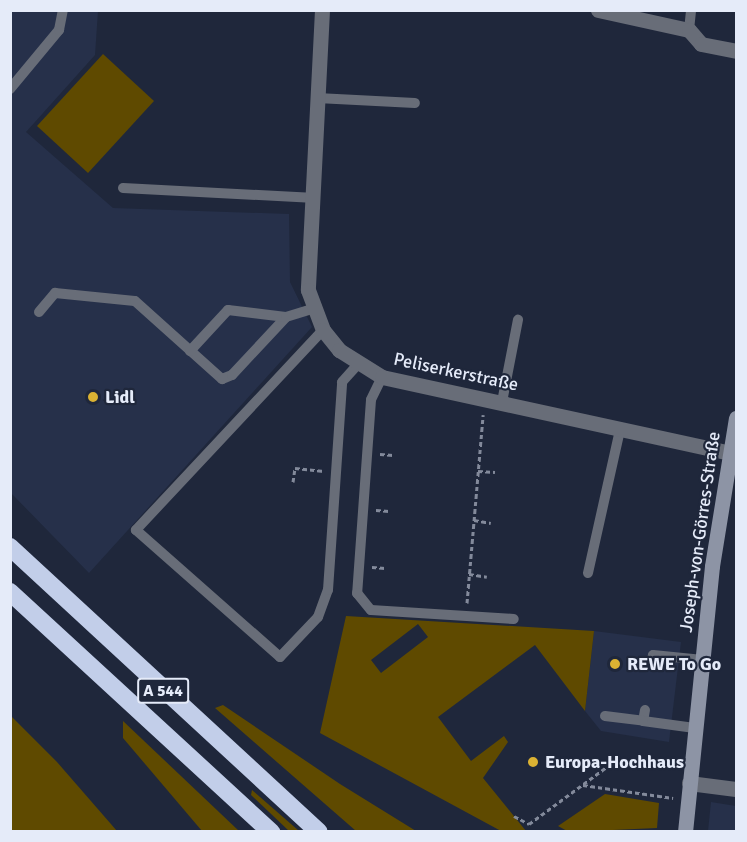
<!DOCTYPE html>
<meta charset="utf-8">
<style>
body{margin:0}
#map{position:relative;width:747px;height:842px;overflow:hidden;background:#1f273b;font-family:Signika,sans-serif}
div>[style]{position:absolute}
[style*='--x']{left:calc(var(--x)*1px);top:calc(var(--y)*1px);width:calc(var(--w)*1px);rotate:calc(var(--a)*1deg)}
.built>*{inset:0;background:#26304a}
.green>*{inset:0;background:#5f4a00}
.path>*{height:3px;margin-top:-1.5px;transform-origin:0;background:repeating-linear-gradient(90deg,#838a9b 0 4.5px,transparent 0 7.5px)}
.service>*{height:10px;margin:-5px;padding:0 5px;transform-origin:5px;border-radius:5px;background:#686d78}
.minor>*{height:15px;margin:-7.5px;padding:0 7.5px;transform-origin:7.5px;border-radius:7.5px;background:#686d78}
.secondary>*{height:15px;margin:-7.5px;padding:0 7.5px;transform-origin:7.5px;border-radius:7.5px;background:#8d94a5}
.motorway>*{height:18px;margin:-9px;padding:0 9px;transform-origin:9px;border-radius:9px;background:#c2cee9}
.dots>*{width:16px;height:16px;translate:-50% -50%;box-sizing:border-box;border:3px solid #1f273b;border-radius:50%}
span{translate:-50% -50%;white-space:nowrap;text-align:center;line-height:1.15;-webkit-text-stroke:4.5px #1f273b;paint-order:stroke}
.shield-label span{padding:2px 4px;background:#1f273b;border:2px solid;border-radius:4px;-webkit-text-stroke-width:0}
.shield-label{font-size:16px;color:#e5ebf9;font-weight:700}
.street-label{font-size:18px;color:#e5ebf9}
.poi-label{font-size:18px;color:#e5ebf9;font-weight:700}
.left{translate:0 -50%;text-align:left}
.frame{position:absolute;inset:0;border:12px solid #e5ebf9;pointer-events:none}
</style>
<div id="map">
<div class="built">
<i style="clip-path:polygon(10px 11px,98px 11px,95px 55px,26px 132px,113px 208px,289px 214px,290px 282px,312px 327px,89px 573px,11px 493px)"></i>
<i style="clip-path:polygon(594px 631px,681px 642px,669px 742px,601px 731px,585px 711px)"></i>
<i style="clip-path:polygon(711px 802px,736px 806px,736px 831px,708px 831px)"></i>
</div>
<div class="green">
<i style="clip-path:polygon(103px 54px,154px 101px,88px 173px,37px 126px)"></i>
<i style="clip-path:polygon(evenodd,346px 616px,594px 631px,585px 711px,535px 645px,438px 717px,471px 761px,504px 736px,508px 742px,483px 778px,526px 831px,501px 831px,320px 733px,346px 616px,418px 624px,428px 637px,381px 673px,371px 660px,418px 624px)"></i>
<i style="clip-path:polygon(223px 705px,340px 784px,416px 831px,356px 831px,215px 708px)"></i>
<i style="clip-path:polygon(10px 715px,57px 762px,117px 831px,11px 831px)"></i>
<i style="clip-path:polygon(123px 721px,239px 831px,202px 831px,123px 738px)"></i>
<i style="clip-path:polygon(252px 790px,299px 831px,289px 831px,251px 795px)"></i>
<i style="clip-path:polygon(605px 794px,659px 803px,657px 828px,569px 832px,558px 826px)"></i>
</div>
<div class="path">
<i style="--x:380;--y:454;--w:13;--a:4"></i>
<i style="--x:478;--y:471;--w:17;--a:3"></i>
<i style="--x:293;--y:482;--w:14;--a:-82"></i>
<i style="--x:295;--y:468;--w:29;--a:6"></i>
<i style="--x:376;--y:510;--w:13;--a:4"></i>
<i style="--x:474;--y:520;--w:17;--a:10"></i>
<i style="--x:372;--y:567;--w:13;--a:4"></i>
<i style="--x:469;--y:574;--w:18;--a:9"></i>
<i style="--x:467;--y:603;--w:189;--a:-85.1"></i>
<i style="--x:583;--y:785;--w:91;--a:8.2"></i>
<i style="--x:514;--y:816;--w:17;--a:28"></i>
<i style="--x:529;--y:824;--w:103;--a:-36.3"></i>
</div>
<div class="service">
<i style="--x:689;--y:30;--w:20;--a:-84"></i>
<i style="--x:10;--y:89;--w:77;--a:-50.3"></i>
<i style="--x:59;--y:30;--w:20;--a:-79"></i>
<i style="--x:317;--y:98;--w:98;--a:2.9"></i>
<i style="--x:123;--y:188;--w:188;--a:3"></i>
<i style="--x:39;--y:312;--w:25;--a:-50"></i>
<i style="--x:55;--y:293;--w:80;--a:5.7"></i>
<i style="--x:135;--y:301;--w:117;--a:41.9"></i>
<i style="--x:222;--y:379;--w:11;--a:-22"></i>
<i style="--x:232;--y:375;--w:79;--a:-47"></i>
<i style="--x:323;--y:330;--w:274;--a:133.1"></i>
<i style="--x:136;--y:530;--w:192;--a:41.4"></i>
<i style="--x:280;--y:657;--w:55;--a:-46.5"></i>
<i style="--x:318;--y:617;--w:29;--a:-70"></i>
<i style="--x:328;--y:590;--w:208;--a:-86.1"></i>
<i style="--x:342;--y:382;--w:24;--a:-48"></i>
<i style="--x:190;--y:351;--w:56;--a:-47.2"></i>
<i style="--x:228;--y:310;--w:58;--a:6.9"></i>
<i style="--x:286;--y:317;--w:28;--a:-17"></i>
<i style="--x:382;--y:377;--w:25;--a:116"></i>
<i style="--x:371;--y:400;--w:194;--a:94.1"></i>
<i style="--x:357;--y:593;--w:22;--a:51"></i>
<i style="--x:371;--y:610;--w:143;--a:3.6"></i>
<i style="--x:502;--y:402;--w:84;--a:-79"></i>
<i style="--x:588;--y:573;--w:147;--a:-77.4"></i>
<i style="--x:651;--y:665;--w:10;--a:-79"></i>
<i style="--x:653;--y:655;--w:50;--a:5.7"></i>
<i style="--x:645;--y:710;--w:11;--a:100"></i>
<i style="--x:643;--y:721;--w:52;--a:7.7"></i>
<i style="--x:605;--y:716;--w:38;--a:7"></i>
</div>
<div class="minor">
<i style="--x:322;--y:10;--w:280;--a:92.9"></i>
<i style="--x:308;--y:290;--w:43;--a:69.4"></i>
<i style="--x:323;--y:330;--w:26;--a:51"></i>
<i style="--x:339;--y:350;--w:51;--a:32.1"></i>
<i style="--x:382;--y:377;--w:362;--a:12.3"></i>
<i style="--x:598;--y:10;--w:93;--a:12.4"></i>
<i style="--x:689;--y:30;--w:18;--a:49"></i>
<i style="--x:701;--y:44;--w:36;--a:11"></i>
<i style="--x:689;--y:783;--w:47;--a:7.3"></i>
</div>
<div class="secondary">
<i style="--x:685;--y:832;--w:267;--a:-84.2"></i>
<i style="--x:712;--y:566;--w:150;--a:-80.8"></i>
</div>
<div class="motorway">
<i style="--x:10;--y:547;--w:420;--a:42.7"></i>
<i style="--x:10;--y:592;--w:355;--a:42.6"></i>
</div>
<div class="dots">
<i style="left:93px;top:397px;background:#dbb233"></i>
<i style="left:615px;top:664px;background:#dbb233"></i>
<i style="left:533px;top:762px;background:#dbb233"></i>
</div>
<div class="shield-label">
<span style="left:163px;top:691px">A 544</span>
</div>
<div class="street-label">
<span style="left:456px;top:372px;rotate:12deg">Peliserkerstraße</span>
<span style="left:700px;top:532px;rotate:-82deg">Joseph-von-Görres-Straße</span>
</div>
<div class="poi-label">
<span class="left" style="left:105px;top:397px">Lidl</span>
<span class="left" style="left:627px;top:664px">REWE To Go</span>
<span class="left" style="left:545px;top:762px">Europa-Hochhaus</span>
</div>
<div class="frame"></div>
</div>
